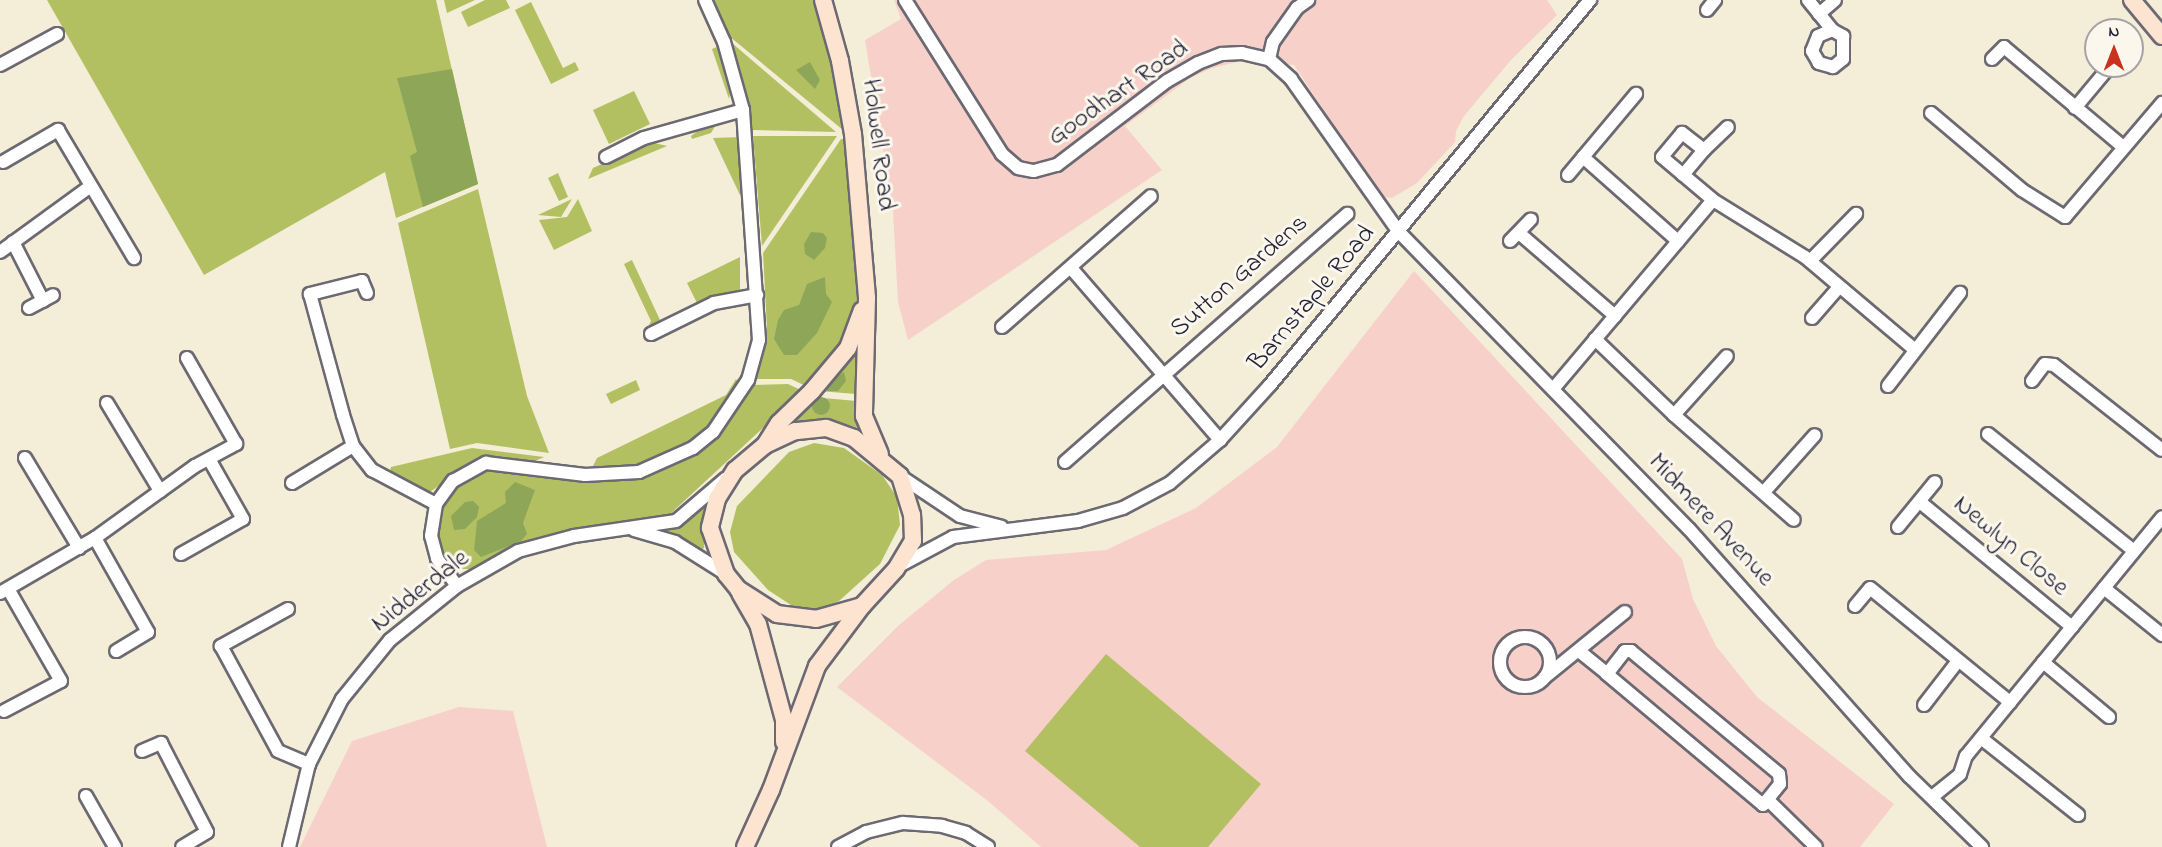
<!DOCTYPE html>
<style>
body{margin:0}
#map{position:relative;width:2162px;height:847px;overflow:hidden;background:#f4edd7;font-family:"Indie Flower",sans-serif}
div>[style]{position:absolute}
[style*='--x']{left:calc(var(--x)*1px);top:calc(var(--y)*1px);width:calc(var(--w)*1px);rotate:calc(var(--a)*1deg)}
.built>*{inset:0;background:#f7d0ca}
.green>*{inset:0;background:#b3c062}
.forest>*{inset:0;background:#8ea658}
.round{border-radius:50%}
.roads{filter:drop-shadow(2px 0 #6c6972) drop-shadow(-2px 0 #6c6972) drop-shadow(0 2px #6c6972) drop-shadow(0 -2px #6c6972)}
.street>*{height:12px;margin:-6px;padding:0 6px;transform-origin:6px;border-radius:6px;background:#fff}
.street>.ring{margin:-6px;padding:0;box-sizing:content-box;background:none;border:12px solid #fff;border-radius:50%}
.secondary>*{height:16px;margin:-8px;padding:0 8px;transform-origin:8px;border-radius:8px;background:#fde4d1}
span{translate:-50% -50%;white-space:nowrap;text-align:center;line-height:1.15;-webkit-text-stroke:6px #fbf7ec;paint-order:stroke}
.street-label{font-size:26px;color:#22223b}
.north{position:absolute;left:2084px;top:18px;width:60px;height:60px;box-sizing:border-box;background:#fbf7ec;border:2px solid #a4a2a5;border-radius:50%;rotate:0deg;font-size:16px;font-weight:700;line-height:24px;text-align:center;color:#22223b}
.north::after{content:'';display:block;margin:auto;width:21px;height:27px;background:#c8321e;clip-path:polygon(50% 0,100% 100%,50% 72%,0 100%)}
</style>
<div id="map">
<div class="built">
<i style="clip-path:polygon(894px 0,1547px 0,1557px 15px,1511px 60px,1464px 116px,1456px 131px,1455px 142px,1417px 183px,1392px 198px,1380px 196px,1294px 65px,1245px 60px,1212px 68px,1190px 78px,1125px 126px,1162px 170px,908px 340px,898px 302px,893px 211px,865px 40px,901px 19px)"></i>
<i style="clip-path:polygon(1414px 271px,1682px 559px,1693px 599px,1716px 646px,1757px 697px,1894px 804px,1860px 847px,1041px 847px,988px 801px,837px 687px,899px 625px,954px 580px,986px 560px,1106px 550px,1196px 508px,1277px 447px)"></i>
<i style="clip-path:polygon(459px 707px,513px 711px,547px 847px,300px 847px,352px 741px)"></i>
</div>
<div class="green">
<i style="clip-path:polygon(47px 0,436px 0,478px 184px,396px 218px,385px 172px,204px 275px)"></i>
<i style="clip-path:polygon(444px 0,475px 0,447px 13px)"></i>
<i style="clip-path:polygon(485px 0,506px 0,510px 8px,468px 27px,461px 12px)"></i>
<i style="clip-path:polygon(711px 0,818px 0,843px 130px,729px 36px)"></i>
<i style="clip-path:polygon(531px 2px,563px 68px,575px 62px,579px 70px,551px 84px,515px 10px)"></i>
<i style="clip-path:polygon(732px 43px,836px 132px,752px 130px)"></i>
<i style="clip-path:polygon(719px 46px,731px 87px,729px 99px,712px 49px)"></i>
<i style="clip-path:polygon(634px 91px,650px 124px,609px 144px,593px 110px)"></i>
<i style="clip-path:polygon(717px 123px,711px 133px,692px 139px,691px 136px,703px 127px)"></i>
<i style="clip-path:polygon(753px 136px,837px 136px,762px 246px)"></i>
<i style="clip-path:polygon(742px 137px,742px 189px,740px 195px,713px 138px)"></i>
<i style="clip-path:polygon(841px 139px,844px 139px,848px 165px,859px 290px,852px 324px,848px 336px,808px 387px,791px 379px,756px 379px,767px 328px,763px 253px)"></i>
<i style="clip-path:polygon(650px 142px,667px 146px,588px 179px,593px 168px)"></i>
<i style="clip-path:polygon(558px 173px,568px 197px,559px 201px,548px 178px)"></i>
<i style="clip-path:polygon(478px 189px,527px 396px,549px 453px,477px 443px,450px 449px,398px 223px)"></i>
<i style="clip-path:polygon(572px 199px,561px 217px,538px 215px)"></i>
<i style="clip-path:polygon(578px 199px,592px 231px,554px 250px,539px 220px,567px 217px)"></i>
<i style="clip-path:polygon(740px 257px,740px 290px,697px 303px,687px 283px)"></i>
<i style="clip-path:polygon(632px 260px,660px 320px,653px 324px,649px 325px,651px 321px,624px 264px)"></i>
<i style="clip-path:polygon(858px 335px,862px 355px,857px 355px,856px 394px,819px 391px)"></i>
<i style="clip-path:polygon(736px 379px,739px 383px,716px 418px,678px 450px,628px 467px,598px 469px,593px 466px,597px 458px,726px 395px)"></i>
<i style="clip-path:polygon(636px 380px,640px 390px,611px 404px,606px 394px)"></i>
<i style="clip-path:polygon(788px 384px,803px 391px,668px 516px,556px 534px,522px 544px,470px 569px,456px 569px,445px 562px,437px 526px,444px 502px,459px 483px,497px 468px,596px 481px,654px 473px,683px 461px,712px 440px,736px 413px,752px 385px)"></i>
<i style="clip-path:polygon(812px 397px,857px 401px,859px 428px,832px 420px,810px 419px,789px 425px,788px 421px)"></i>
<i style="clip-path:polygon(814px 443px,844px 448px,882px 475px,897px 497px,900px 525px,880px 564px,839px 601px,820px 610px,794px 607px,768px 590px,734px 552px,730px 532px,737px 506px,789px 452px)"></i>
<i style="clip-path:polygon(472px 448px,544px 457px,535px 461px,497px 456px,475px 460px,430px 492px,389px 475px,391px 467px)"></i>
<i style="clip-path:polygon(704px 506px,704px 548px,699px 551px,663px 532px,663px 529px)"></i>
<i style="clip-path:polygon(1106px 654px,1261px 784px,1208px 847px,1140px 847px,1025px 751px)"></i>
</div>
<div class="forest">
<i style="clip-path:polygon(810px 62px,820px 80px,815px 89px,796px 70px)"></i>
<i style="clip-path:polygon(452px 69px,478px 184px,423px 207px,410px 156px,417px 152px,397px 78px)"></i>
<i style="clip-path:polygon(811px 232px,823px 233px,827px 238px,825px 248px,814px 260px,805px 254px,804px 244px)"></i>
<i style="clip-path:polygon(825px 277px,826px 294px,832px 302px,817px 333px,797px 355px,784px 355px,774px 339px,778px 320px,784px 310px,799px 305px,807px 284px)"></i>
<i style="clip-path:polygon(844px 372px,846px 381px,838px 391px,827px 391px,829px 382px)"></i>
<i class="round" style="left:812px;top:397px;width:18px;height:18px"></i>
<i style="clip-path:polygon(515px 482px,535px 490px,523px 523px,527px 534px,521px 541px,481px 557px,474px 550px,477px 521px,506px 503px,505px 492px)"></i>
<i style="clip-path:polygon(473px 501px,479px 507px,477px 517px,465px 529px,454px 530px,451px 516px,465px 502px)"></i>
</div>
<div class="roads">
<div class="street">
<i style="--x:905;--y:0;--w:182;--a:57.8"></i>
<i style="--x:1002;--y:154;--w:21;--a:41"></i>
<i style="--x:1018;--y:168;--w:16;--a:11"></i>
<i style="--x:1034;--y:171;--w:24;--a:-15"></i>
<i style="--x:1057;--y:165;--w:138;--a:-37.4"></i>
<i style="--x:1167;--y:81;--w:36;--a:-30"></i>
<i style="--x:1198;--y:63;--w:26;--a:-21"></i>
<i style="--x:1222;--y:54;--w:20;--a:-3"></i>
<i style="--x:1242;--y:53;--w:28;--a:13"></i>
<i style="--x:1269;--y:59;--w:17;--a:-77"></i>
<i style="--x:1273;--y:42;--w:42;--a:-54.8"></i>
<i style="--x:1297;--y:8;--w:14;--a:-36"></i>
<i style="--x:1808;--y:0;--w:38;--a:51"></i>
<i style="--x:1832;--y:30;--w:13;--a:29"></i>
<i style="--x:1843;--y:36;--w:23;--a:90"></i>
<i style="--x:1843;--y:59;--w:13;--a:141"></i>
<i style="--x:1833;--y:67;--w:15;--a:-164"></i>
<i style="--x:1819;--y:63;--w:14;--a:-120"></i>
<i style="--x:1812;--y:51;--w:16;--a:-68"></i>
<i style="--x:1818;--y:36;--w:15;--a:-23"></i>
<i style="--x:1707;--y:10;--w:13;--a:-51"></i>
<i style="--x:1819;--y:14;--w:21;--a:-41"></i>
<i style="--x:1269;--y:59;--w:30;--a:42"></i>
<i style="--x:1291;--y:79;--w:187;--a:54.8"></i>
<i style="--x:1399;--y:232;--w:415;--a:45.7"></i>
<i style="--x:1689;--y:529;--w:331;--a:48.3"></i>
<i style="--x:1909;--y:776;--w:102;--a:44.2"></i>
<i style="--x:1992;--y:59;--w:17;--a:-45"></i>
<i style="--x:2004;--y:47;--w:155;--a:40"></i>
<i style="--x:0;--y:65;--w:65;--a:-28.5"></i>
<i style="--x:2075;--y:108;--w:55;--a:-50.2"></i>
<i style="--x:1931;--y:113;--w:119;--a:40.2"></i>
<i style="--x:2022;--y:190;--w:51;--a:32.1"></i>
<i style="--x:2065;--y:217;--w:150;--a:-49.6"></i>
<i style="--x:1704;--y:150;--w:33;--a:-44"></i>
<i style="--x:606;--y:157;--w:42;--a:-26.6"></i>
<i style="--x:644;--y:138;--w:103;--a:-15.8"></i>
<i style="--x:1583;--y:157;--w:127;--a:41.5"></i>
<i style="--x:3;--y:162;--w:64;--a:-30.2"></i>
<i style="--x:58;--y:130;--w:149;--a:59.3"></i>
<i style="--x:1568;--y:175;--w:106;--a:-50"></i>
<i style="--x:1683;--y:175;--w:33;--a:-50"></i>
<i style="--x:1704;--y:150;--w:28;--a:-142"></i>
<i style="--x:1682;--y:133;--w:31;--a:130"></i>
<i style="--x:1662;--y:157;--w:67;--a:40.1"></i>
<i style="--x:1519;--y:233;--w:127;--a:40.8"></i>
<i style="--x:1510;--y:241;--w:30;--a:-46"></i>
<i style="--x:13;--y:242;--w:66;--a:63"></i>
<i style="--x:0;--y:252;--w:112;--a:-36"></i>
<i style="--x:1810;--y:261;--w:66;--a:-45.6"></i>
<i style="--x:1071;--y:268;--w:228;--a:49.1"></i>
<i style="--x:367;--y:293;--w:13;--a:-113"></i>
<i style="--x:362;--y:281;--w:54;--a:166"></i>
<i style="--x:310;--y:294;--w:125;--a:74.7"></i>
<i style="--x:343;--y:415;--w:33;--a:72"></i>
<i style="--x:353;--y:446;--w:31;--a:52"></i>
<i style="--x:372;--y:470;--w:72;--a:28"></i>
<i style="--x:29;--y:308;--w:27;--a:-28"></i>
<i style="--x:1812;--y:318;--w:41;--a:-48.9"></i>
<i style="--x:1002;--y:327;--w:198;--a:-41.3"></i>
<i style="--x:651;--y:334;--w:70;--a:-26.2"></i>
<i style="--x:714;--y:303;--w:44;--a:-10.5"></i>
<i style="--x:1595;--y:339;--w:110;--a:43.9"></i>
<i style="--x:1674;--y:415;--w:159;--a:41.2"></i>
<i style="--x:2032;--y:381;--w:21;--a:-53"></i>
<i style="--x:2045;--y:364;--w:9;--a:6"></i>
<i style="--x:2054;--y:365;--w:137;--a:38.2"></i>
<i style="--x:1888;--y:386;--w:118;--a:-52.3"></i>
<i style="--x:1554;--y:388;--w:246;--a:-49.8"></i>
<i style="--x:1713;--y:200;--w:108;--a:31.8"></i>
<i style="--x:1805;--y:257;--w:144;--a:40.2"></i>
<i style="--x:107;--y:403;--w:103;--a:58.9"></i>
<i style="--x:1674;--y:415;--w:79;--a:-48.1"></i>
<i style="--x:1988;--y:434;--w:187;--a:38.7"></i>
<i style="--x:25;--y:458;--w:105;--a:59"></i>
<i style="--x:1065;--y:462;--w:376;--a:-41.3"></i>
<i style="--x:900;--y:476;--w:72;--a:33.7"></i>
<i style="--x:960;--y:516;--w:43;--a:14.7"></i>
<i style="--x:292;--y:483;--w:71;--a:-31.2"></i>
<i style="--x:1764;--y:492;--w:76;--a:-48.2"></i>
<i style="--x:1920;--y:502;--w:197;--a:39.4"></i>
<i style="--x:1898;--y:527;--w:58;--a:-50.6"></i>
<i style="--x:634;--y:530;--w:43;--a:16.3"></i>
<i style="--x:675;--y:542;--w:60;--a:32.1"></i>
<i style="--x:95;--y:538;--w:108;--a:60.6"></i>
<i style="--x:148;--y:632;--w:37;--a:149"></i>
<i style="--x:181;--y:554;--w:71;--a:-29.4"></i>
<i style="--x:243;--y:519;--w:69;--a:-119.5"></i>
<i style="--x:899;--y:566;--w:61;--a:-28.2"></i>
<i style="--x:953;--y:537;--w:126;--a:-7.3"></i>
<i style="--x:1078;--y:521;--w:47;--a:-16.1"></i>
<i style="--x:1123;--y:508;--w:53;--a:-28"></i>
<i style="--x:1170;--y:483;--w:66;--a:-40.7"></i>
<i style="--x:1220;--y:440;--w:74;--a:-47.7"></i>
<i style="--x:1270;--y:385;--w:501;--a:-50.27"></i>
<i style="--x:457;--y:586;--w:34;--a:-126"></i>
<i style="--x:437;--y:558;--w:23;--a:-105"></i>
<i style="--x:431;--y:536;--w:32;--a:-81"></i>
<i style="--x:436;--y:504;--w:29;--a:-54"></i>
<i style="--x:453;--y:481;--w:38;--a:-29"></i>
<i style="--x:486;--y:463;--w:100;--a:6.9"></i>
<i style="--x:585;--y:475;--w:54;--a:-3.2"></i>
<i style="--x:639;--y:472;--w:59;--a:-24"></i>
<i style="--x:693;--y:448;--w:26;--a:-39"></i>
<i style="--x:713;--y:432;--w:63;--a:-56.1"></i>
<i style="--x:748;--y:380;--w:41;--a:-74.6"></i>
<i style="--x:759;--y:340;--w:231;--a:-94"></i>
<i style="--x:743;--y:110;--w:71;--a:-105.6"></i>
<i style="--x:724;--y:42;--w:46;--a:-114.3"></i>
<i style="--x:2104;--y:588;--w:75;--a:39"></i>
<i style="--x:0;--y:593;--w:110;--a:-30.1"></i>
<i style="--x:95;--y:538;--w:123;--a:-35.8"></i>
<i style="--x:195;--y:466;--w:47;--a:-28.2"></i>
<i style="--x:236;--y:444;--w:99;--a:-119.7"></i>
<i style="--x:1855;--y:606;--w:23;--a:-50"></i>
<i style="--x:1870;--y:588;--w:181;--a:39.2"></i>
<i style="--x:288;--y:609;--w:77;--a:151.1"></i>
<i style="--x:221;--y:646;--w:119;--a:61.5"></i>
<i style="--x:278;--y:751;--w:34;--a:23"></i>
<i class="ring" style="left:1500px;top:637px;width:38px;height:38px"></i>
<i style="--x:1579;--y:651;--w:36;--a:39"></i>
<i style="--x:1607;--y:674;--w:29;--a:-52"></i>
<i style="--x:1625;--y:651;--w:6;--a:0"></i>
<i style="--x:1631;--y:651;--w:192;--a:39.7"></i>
<i style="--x:1779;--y:774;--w:10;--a:84"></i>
<i style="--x:1780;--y:784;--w:27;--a:129"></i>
<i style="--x:1763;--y:805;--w:204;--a:-140"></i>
<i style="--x:2043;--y:662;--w:86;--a:39.8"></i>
<i style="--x:1545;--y:677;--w:103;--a:-39.1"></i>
<i style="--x:1924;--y:705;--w:56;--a:-52.3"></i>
<i style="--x:4;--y:711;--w:64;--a:-27.8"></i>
<i style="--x:61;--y:681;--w:106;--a:-119.9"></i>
<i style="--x:1981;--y:738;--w:124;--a:38.4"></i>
<i style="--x:142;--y:751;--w:21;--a:-23"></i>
<i style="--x:161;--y:743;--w:100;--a:62.7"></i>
<i style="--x:207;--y:832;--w:29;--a:149"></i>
<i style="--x:86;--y:796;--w:59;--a:60.4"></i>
<i style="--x:1932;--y:797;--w:36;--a:-39"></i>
<i style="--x:1960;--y:774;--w:19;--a:-72"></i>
<i style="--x:1966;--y:756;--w:309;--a:-50.6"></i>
<i style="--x:1768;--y:800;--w:67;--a:44.4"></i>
<i style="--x:289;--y:847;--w:85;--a:-76.5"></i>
<i style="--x:309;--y:764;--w:73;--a:-63.1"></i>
<i style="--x:342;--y:699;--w:76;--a:-50.9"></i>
<i style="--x:390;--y:640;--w:86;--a:-38.9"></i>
<i style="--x:457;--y:586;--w:70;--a:-29.8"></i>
<i style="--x:518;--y:551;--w:58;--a:-15"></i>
<i style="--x:574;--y:536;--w:103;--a:-8.4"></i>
<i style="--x:676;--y:521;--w:65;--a:-40.6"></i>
<i style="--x:838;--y:847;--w:32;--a:-28"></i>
<i style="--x:866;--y:832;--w:38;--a:-14"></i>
<i style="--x:903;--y:823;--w:39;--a:4"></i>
<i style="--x:942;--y:826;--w:25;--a:16"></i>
<i style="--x:966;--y:833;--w:26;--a:32"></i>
</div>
<div class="secondary">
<i style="--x:823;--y:0;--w:63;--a:74.4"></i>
<i style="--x:840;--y:61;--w:74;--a:79.9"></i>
<i style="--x:853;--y:134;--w:165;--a:85.1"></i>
<i style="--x:867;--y:298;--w:118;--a:91.5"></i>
<i style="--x:864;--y:416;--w:41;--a:67.2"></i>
<i style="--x:2132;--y:0;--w:47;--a:50.2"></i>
<i style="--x:765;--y:445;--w:26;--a:-58"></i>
<i style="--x:779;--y:423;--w:46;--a:-44.1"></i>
<i style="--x:812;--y:391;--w:56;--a:-50.1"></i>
<i style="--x:848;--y:348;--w:40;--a:-69.8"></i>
<i style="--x:740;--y:593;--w:36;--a:60"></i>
<i style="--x:758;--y:624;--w:99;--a:74.8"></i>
<i style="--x:784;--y:720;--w:22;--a:90"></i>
<i style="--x:745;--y:847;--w:63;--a:-65.5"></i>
<i style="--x:771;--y:790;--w:132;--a:-69.6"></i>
<i style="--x:817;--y:666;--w:75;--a:-53.1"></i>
<i style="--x:862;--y:606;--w:50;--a:-47.4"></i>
<i style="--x:896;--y:569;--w:33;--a:-59"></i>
<i style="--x:913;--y:541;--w:26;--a:-92"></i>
<i style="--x:912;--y:515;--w:41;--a:-107.1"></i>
<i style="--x:900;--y:476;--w:60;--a:-140.4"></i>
<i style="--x:854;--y:438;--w:30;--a:-160"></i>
<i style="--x:826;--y:428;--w:31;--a:174"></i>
<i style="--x:795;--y:431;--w:33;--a:155"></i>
<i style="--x:765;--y:445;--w:39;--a:140"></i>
<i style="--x:735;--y:470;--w:34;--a:122"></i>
<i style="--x:717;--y:499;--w:30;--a:104"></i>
<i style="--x:710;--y:528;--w:49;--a:70.8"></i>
<i style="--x:726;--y:574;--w:19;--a:51"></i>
<i style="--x:738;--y:589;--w:46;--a:32.7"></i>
<i style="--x:777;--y:614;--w:39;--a:7"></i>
<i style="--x:816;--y:619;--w:48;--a:-15.8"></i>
</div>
</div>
<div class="street-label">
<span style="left:1119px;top:94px;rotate:-35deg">Goodhart Road</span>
<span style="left:877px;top:145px;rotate:83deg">Holwell Road</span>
<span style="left:1240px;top:277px;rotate:-41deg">Sutton Gardens</span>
<span style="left:1313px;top:299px;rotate:-50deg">Barnstaple Road</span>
<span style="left:1710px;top:521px;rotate:47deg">Midmere Avenue</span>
<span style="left:2010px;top:547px;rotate:40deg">Newlyn Close</span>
<span style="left:421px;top:592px;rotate:-38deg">Nidderdale</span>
</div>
<div class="north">N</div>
</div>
